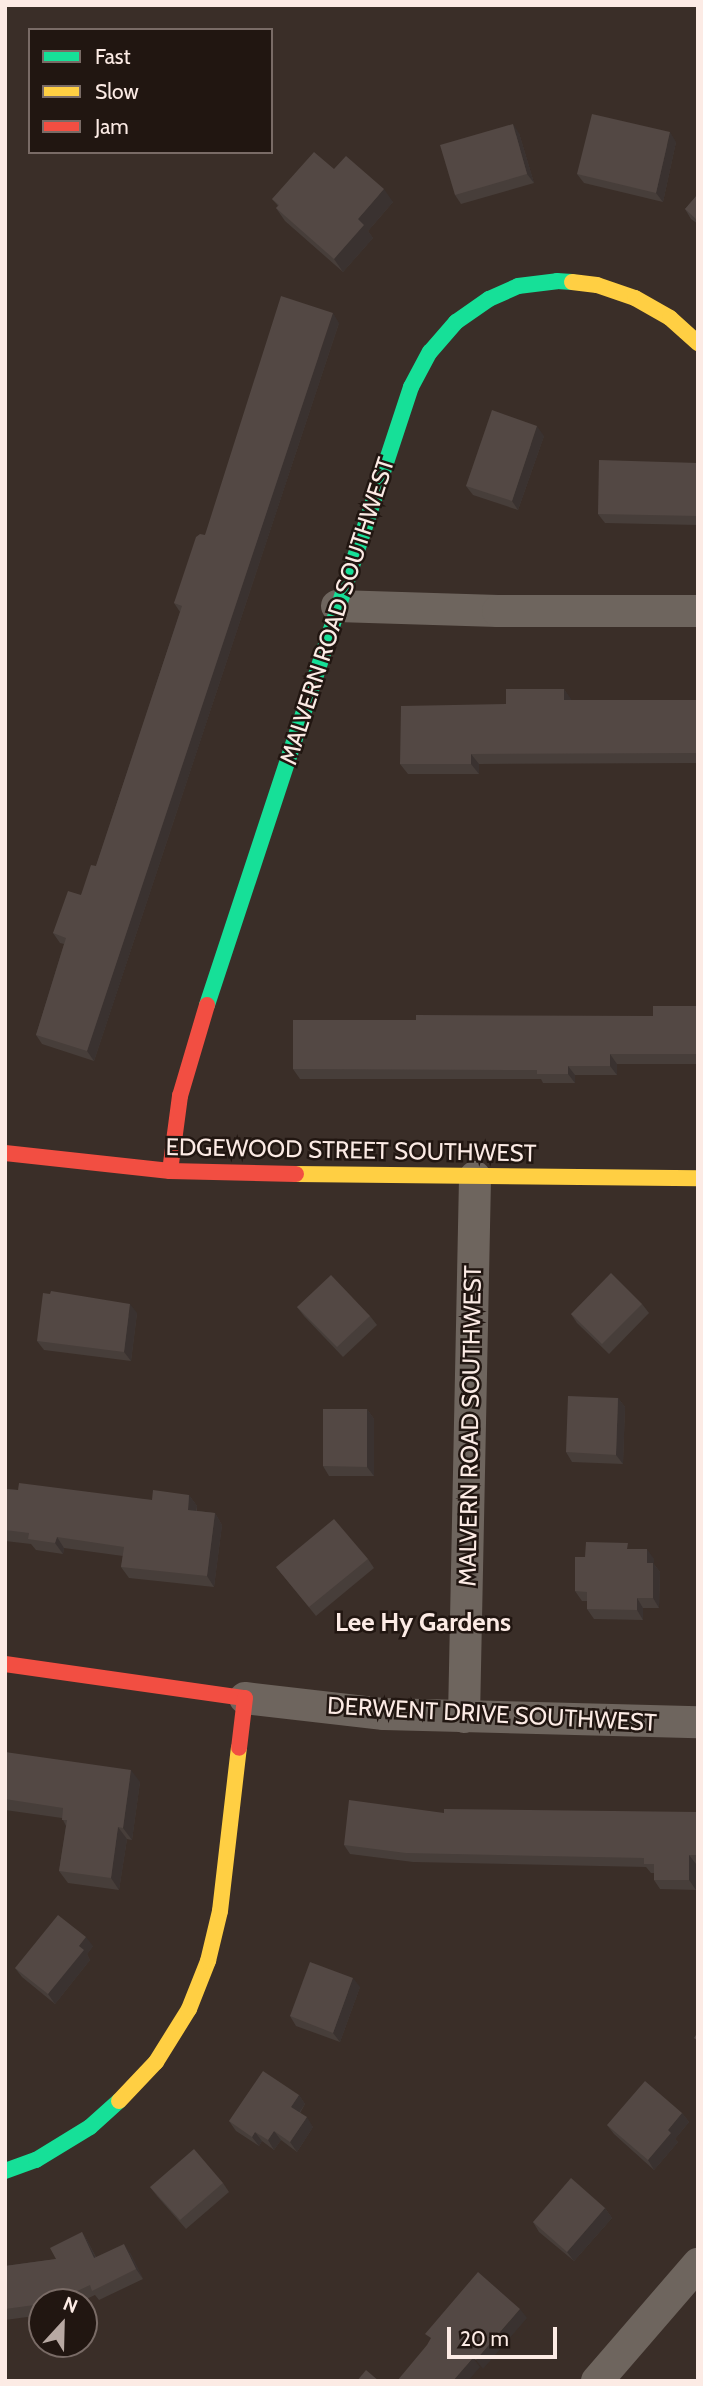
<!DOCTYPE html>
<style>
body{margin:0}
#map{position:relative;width:703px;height:2386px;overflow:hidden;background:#3a2e28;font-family:Cabin,sans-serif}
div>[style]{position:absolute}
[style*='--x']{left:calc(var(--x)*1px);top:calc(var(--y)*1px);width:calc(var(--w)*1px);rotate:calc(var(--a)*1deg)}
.street>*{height:32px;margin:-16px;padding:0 16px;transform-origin:16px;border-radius:16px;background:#6e655e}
.fast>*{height:16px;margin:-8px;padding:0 8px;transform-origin:8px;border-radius:8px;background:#16e098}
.slow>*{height:16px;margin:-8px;padding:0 8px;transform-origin:8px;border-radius:8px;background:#ffcf43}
.jam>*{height:16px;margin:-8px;padding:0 8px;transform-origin:8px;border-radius:8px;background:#f24e42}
.wall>*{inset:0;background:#473e3a}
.shaded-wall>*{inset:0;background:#3a3230}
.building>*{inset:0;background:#534844}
span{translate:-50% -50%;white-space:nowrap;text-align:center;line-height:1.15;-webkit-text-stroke:5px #211611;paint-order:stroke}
.street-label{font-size:24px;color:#fcebe5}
.neighbourhood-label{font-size:26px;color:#fcebe5;font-weight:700}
.frame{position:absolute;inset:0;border:7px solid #fcebe5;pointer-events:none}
.legend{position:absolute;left:28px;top:28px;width:245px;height:126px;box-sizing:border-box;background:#211611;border:2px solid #796b66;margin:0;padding:9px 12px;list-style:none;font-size:21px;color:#fcebe5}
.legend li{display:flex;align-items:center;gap:14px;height:35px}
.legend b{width:35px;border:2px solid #796b66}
.north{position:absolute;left:28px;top:2288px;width:70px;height:70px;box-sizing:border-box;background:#211611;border:2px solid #796b66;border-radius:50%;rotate:22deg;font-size:19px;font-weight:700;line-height:28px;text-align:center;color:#fcebe5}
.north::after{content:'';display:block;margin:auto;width:24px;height:32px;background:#b8a9a3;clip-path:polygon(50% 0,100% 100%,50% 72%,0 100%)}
.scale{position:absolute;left:447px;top:2327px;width:110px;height:32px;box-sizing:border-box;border:4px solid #fcebe5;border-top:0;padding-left:9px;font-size:21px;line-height:24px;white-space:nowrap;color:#fcebe5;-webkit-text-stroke:5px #211611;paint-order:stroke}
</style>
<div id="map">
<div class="street">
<i style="--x:337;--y:606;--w:161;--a:1.8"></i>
<i style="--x:498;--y:611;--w:200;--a:0"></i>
<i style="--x:245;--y:1698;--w:140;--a:6.6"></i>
<i style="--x:384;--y:1714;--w:314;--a:1.5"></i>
<i style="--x:464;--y:1717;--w:540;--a:-88.83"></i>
<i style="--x:597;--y:2381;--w:155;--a:-49.2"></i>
</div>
<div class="fast">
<i style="--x:207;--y:1005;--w:651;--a:-71.73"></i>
<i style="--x:411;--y:387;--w:40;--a:-62"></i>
<i style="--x:430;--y:352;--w:40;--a:-49"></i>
<i style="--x:456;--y:322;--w:40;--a:-34.9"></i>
<i style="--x:489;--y:299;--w:32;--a:-24"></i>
<i style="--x:518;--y:286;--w:39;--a:-7"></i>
<i style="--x:557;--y:281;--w:15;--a:4"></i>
<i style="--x:5;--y:2171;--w:33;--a:-20"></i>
<i style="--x:36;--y:2160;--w:63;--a:-31.4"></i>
<i style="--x:90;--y:2127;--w:39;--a:-42"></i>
</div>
<div class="slow">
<i style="--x:572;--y:282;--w:25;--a:7"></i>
<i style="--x:597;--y:285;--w:40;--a:18.9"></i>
<i style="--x:635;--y:298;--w:40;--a:29.7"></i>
<i style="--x:670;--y:318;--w:38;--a:42"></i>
<i style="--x:296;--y:1174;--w:402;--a:0.6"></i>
<i style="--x:119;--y:2101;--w:54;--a:-46.5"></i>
<i style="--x:156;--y:2062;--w:62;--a:-58.1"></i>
<i style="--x:189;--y:2009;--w:52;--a:-68.4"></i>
<i style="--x:208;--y:1961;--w:51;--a:-76.5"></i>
<i style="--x:220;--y:1911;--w:164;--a:-83.4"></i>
</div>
<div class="jam">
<i style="--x:5;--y:1153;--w:166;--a:6.2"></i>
<i style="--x:170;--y:1171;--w:126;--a:1.4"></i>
<i style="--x:170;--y:1171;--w:76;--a:-82.4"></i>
<i style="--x:180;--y:1096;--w:95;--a:-73.5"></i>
<i style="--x:5;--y:1664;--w:242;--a:8.1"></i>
<i style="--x:245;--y:1698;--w:50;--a:96.8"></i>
</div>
<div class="wall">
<i style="clip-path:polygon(519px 133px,534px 183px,461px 204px,455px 195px)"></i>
<i style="clip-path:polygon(676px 142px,663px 202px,584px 183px,577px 174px)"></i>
<i style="clip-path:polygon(334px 169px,393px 202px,368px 231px,373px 238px,343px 272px,285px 221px,276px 208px,278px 206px,272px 199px)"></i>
<i style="clip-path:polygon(698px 194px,698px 224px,691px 219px,685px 209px)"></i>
<i style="clip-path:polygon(339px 323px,94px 1061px,42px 1044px,36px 1035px,64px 944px,60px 943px,53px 933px,81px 895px,96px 866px,180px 612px,174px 603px,205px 535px)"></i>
<i style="clip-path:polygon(544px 436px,518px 510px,473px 495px,466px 486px)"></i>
<i style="clip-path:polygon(698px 463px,698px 525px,605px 523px,598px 514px)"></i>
<i style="clip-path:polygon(564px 689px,571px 700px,698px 700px,698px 763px,479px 764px,479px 774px,408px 774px,400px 764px,506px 704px)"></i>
<i style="clip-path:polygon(698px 1006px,698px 1064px,617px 1064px,617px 1075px,575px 1075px,575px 1083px,543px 1083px,541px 1079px,300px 1079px,293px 1069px,416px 1020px,653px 1016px)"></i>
<i style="clip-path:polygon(642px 1304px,649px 1313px,609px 1354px,577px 1323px,571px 1314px)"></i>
<i style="clip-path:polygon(297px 1307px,370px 1316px,377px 1325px,343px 1357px,304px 1316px)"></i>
<i style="clip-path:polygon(137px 1313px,131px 1361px,44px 1350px,37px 1341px)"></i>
<i style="clip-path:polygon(618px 1398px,625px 1407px,623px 1464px,572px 1462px,566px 1452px)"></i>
<i style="clip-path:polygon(367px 1409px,374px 1419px,374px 1476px,329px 1476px,323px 1466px)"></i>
<i style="clip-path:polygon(5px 1489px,152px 1500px,189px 1495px,197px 1506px,197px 1511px,215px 1513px,222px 1525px,214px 1587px,129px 1578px,121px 1567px,123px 1556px,64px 1548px,63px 1554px,36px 1550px,31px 1544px,5px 1541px)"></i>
<i style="clip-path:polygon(632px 1549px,654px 1559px,653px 1563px,660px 1572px,659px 1608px,643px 1608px,643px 1620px,594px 1619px,587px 1609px,587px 1601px,582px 1601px,575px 1591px,585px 1557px)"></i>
<i style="clip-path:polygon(368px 1559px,374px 1568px,316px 1616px,276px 1567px)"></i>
<i style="clip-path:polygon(5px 1752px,140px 1782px,132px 1840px,127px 1839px,119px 1890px,68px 1883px,59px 1871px,66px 1826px,62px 1818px,5px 1810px)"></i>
<i style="clip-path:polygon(698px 1812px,698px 1864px,696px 1864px,696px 1890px,660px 1889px,654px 1880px,654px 1873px,651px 1873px,646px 1867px,413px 1862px,350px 1854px,344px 1845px,444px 1813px)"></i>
<i style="clip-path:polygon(93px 1946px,87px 1954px,90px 1960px,55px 2004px,22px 1977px,15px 1968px)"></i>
<i style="clip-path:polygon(360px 1987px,340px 2042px,296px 2026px,290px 2016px)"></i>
<i style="clip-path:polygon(299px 2095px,305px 2104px,300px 2113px,313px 2127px,297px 2152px,281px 2140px,274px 2150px,262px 2141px,259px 2146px,236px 2131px,229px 2121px)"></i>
<i style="clip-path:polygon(682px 2113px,689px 2122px,675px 2139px,678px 2142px,654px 2170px,614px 2134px,607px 2125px)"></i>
<i style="clip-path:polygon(223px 2183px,229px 2192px,186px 2229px,157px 2196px,150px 2187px)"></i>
<i style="clip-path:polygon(605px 2208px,612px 2218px,574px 2261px,539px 2232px,533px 2222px)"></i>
<i style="clip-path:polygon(82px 2232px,88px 2242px,96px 2257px,130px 2253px,143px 2279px,99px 2300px,95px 2295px,80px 2302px,42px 2302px,42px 2315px,5px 2320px,5px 2266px,56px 2259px)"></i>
</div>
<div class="shaded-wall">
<i style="clip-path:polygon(513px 124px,519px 133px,534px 183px,527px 174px)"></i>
<i style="clip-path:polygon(670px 132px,676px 142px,663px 202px,656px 193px)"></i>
<i style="clip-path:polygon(384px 189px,393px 202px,368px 231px,373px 238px,343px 272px,334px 259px,358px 219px)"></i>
<i style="clip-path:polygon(333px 313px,339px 323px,94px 1061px,87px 1051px)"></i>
<i style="clip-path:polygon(537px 426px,544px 436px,518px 510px,512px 501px)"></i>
<i style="clip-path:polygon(564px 689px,571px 699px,571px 711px,564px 700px)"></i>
<i style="clip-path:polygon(471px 754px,479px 764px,479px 774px,471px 764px)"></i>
<i style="clip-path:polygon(610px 1054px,617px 1064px,617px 1075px,610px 1066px)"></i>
<i style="clip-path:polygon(568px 1066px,575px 1075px,575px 1083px,568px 1074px)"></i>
<i style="clip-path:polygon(130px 1304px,137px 1313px,131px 1361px,124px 1352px)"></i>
<i style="clip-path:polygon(618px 1398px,625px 1407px,623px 1464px,616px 1455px)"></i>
<i style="clip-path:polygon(367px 1409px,374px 1419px,374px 1476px,367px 1467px)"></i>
<i style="clip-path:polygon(189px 1495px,197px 1506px,195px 1521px,188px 1510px)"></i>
<i style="clip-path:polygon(215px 1513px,222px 1525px,214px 1587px,207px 1576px)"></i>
<i style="clip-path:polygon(57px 1537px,64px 1548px,63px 1554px,55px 1543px)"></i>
<i style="clip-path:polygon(647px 1549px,654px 1559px,653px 1572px,647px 1563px)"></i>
<i style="clip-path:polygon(653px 1563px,660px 1572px,659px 1608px,653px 1598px)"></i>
<i style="clip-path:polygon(637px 1598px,643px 1608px,643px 1620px,637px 1610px)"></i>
<i style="clip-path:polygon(131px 1770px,140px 1782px,132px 1840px,123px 1828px)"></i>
<i style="clip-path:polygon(118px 1827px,127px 1839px,119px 1890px,111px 1878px)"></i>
<i style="clip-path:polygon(689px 1855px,696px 1864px,696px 1890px,689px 1880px)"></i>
<i style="clip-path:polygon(86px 1937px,93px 1946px,87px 1954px,90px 1960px,55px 2004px,48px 1994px,79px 1946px)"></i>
<i style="clip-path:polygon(353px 1978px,360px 1987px,340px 2042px,333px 2033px)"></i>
<i style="clip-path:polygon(299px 2095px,305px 2104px,297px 2116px,291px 2107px)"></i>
<i style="clip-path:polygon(682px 2113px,689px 2122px,675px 2139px,678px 2142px,654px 2170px,648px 2160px,668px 2130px)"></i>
<i style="clip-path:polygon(307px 2117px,313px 2127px,297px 2152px,290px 2142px)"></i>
<i style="clip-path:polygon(274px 2131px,281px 2140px,274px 2150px,268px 2140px)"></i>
<i style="clip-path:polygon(255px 2132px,262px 2141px,259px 2146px,252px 2137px)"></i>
<i style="clip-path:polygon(605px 2208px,612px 2218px,574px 2261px,567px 2252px)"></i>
<i style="clip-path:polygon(82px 2232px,88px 2242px,101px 2268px,94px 2258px)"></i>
<i style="clip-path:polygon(124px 2244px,130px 2253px,143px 2279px,136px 2269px)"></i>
<i style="clip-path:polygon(520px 2309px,527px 2318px,483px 2369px,476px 2360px)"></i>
<i style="clip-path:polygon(473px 2358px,480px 2367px,468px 2381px,453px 2381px)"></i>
</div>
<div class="building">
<i style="clip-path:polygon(592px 114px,670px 132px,656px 193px,577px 174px)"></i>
<i style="clip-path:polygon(513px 124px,527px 174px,455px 195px,440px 145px)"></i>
<i style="clip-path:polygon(314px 152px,334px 169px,346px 156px,384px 189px,358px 219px,364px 225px,334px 259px,276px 208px,279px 205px,272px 199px)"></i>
<i style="clip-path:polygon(698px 194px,698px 221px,685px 209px)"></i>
<i style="clip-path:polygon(281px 296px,333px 313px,87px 1051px,36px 1035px,66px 938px,53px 933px,68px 891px,81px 895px,91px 865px,96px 866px,182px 606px,174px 603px,196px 537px,200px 534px,205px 535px)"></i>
<i style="clip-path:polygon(492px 410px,537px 426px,512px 501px,466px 486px)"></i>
<i style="clip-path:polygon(599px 460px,698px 463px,698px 516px,598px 514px)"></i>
<i style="clip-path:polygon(506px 689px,564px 689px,564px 700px,698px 700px,698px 753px,471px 754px,471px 764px,400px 764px,401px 706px,506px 704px)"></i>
<i style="clip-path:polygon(653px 1006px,698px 1006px,698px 1054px,610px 1054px,610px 1066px,568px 1066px,568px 1074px,537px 1074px,537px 1070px,293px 1069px,293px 1020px,416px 1020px,416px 1015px,653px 1016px)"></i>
<i style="clip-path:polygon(611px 1273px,642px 1304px,602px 1344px,571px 1314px)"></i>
<i style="clip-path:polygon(331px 1275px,370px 1316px,337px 1347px,297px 1307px)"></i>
<i style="clip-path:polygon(51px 1291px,130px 1304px,124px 1352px,37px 1341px,43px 1293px,50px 1294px)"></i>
<i style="clip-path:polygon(568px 1396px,618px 1398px,616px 1455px,566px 1452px)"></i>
<i style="clip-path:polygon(323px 1409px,367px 1409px,367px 1467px,323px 1466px)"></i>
<i style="clip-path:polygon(19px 1483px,152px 1500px,153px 1490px,189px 1495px,188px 1510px,215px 1513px,207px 1576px,121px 1567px,124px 1547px,57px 1537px,55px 1543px,28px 1539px,29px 1533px,5px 1530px,5px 1489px,18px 1490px)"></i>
<i style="clip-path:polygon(334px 1519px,368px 1559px,309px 1607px,276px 1567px)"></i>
<i style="clip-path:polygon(586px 1542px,628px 1543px,627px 1549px,647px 1549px,647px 1563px,653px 1563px,653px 1598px,637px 1598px,637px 1610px,587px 1609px,587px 1592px,575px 1591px,575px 1557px,585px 1557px)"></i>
<i style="clip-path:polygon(5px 1752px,131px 1770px,123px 1828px,118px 1827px,111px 1878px,59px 1871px,67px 1820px,62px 1820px,63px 1808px,5px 1799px)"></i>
<i style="clip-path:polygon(349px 1800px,444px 1813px,444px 1809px,698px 1812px,698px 1855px,689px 1855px,689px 1880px,654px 1880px,654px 1864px,644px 1864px,644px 1858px,406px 1853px,344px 1845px)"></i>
<i style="clip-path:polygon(58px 1915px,86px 1937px,79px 1946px,84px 1950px,48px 1994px,15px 1968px)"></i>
<i style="clip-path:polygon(310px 1962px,353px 1978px,333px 2033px,290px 2016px)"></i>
<i style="clip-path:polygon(698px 2032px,698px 2041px,694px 2038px)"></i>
<i style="clip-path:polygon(263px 2071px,299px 2095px,291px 2107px,307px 2117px,290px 2142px,274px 2131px,268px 2140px,255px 2132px,252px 2137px,229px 2121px)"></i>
<i style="clip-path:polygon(645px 2081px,682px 2113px,668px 2130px,671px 2133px,648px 2160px,607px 2125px)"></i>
<i style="clip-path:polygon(194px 2149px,223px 2183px,180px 2220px,150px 2187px)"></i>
<i style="clip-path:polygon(571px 2178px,605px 2208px,567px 2252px,533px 2222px)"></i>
<i style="clip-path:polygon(82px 2232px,94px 2258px,124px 2244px,136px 2269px,92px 2291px,90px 2285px,54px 2302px,42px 2302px,42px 2304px,5px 2309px,5px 2266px,56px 2259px,50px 2248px)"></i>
<i style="clip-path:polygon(478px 2272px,520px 2309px,476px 2360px,473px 2358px,453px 2381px,397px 2381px,427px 2345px,431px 2338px,425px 2334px)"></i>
<i style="clip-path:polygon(366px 2370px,379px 2381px,357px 2381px)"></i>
</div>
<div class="street-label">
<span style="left:337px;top:611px;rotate:-72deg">MALVERN ROAD SOUTHWEST</span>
<span style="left:351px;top:1150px;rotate:1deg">EDGEWOOD STREET SOUTHWEST</span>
<span style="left:470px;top:1426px;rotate:-89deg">MALVERN ROAD SOUTHWEST</span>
<span style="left:492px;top:1714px;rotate:3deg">DERWENT DRIVE SOUTHWEST</span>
</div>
<div class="neighbourhood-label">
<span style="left:423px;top:1623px">Lee Hy Gardens</span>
</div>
<div class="frame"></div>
<ul class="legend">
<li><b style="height:9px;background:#16e098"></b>Fast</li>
<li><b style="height:9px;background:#ffcf43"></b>Slow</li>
<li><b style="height:9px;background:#f24e42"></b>Jam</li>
</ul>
<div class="north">N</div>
<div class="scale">20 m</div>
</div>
